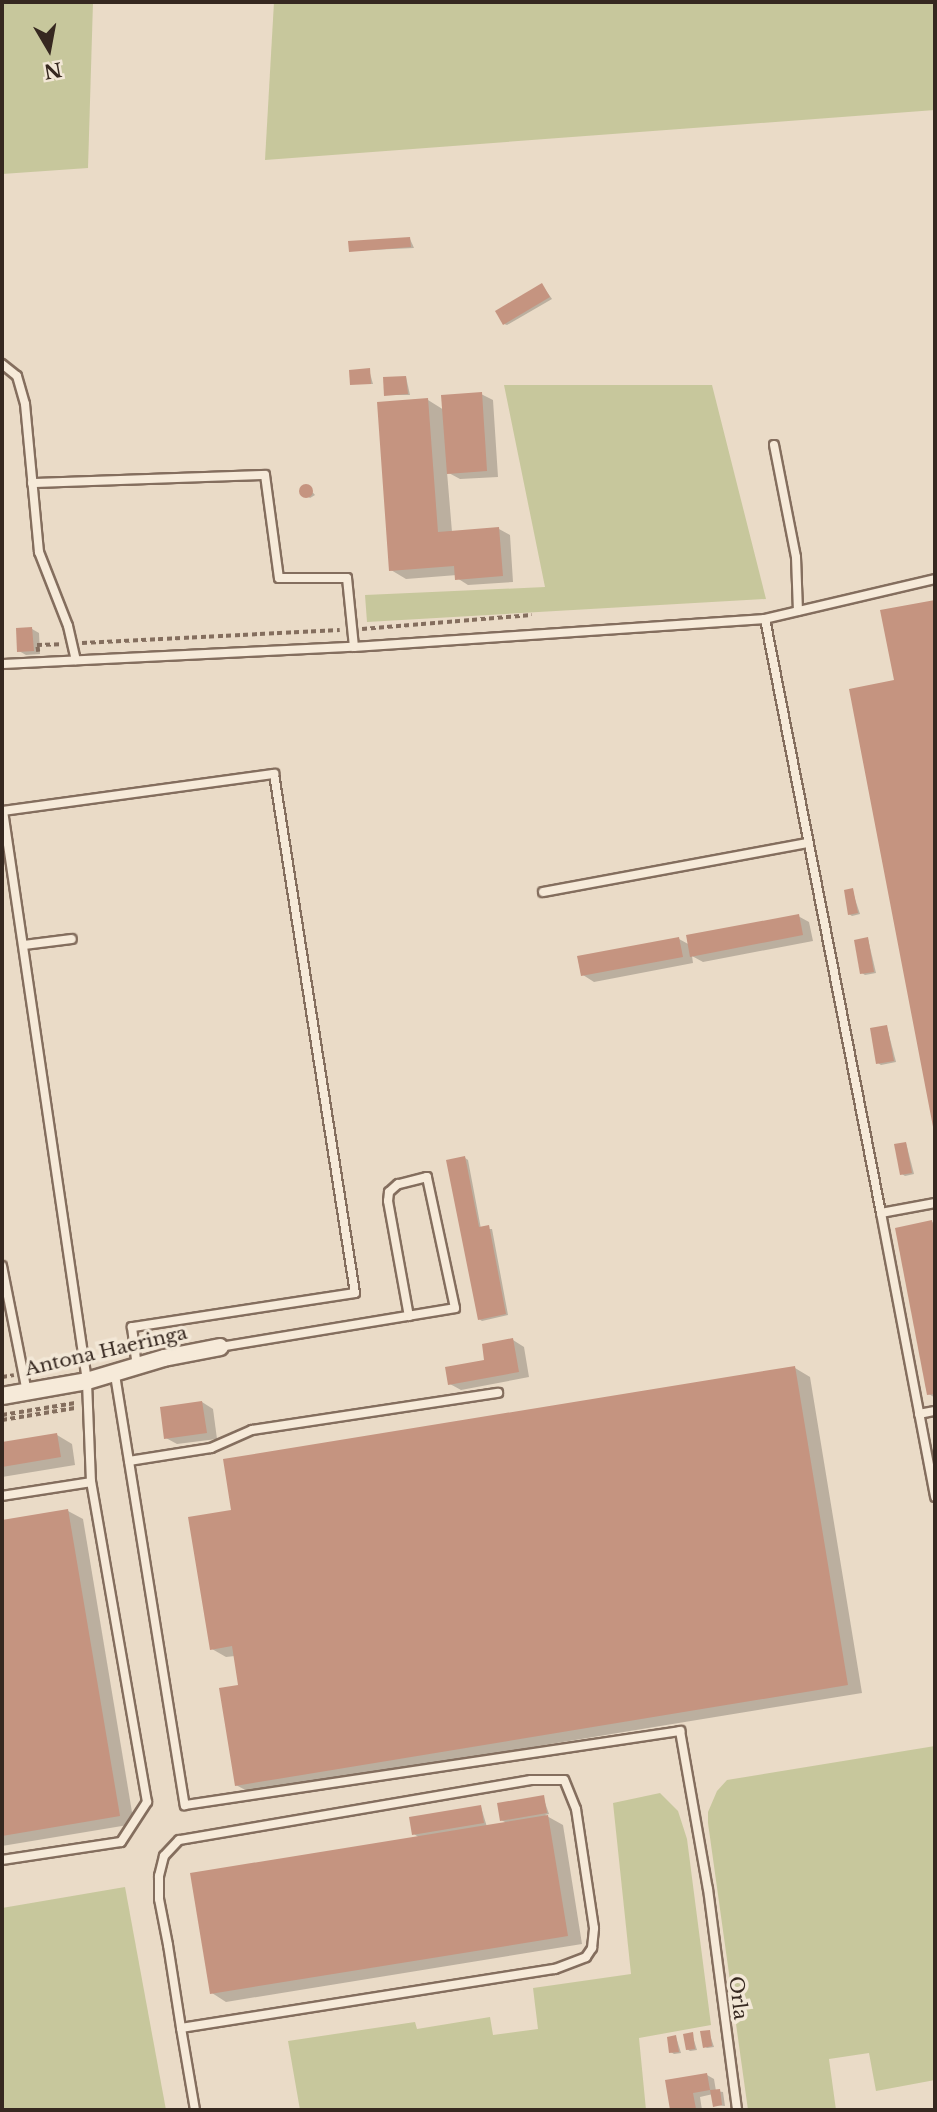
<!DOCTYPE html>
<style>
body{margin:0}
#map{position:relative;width:937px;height:2112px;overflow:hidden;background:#eadbc7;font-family:"Libre Baskerville",serif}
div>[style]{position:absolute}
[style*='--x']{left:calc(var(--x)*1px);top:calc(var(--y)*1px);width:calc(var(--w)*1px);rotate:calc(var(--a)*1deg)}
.green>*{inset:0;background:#c7c79c}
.shadow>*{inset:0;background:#0003}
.building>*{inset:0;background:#c59480}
.round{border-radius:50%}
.path>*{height:3.5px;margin-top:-1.75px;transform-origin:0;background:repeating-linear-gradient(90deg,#846e5e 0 5px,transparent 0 8.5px)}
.roads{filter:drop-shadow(2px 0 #846e5e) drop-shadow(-2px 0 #846e5e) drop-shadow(0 2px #846e5e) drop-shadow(0 -2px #846e5e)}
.service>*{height:8px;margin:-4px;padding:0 4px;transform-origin:4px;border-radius:4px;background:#f6ead9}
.minor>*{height:16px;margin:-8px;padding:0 8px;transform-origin:8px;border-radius:8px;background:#f6ead9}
span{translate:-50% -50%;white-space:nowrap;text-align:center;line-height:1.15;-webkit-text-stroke:7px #f2e7d6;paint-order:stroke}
.street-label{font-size:19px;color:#362820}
.frame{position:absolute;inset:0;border:4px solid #362820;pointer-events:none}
.north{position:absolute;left:14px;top:14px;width:70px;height:70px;-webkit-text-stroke:5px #f2e7d6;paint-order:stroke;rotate:170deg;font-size:19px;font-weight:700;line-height:28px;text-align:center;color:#362820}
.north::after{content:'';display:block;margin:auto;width:24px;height:32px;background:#362820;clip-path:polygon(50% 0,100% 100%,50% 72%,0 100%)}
</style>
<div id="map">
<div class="green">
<i style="clip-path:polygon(2px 2px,93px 2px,88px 168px,2px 174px)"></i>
<i style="clip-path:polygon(274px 2px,935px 2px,935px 110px,265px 160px)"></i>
<i style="clip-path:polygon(504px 385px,712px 385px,766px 599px,367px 622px,365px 595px,545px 587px)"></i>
<i style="clip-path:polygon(935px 1746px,935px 2080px,876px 2091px,869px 2053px,829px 2059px,836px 2110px,748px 2110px,708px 1823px,708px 1812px,717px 1791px,727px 1780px)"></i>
<i style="clip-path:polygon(660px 1793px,678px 1811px,687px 1839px,711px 2025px,639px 2038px,646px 2110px,300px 2110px,288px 2041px,415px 2022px,417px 2029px,490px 2017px,493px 2035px,538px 2029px,533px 1988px,631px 1974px,613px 1803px)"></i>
<i style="clip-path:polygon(125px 1887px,166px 2110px,2px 2110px,2px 1908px)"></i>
</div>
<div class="shadow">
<i style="clip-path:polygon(410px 239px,414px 248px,350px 251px)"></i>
<i style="clip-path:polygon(542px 285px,552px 299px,507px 325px,504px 324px)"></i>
<i style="clip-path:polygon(369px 370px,373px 384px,352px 384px)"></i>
<i style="clip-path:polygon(406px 377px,410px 395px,386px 395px)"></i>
<i style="clip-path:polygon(481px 394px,493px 400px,498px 477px,460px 479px,447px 472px,452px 532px,499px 529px,510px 535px,513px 582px,468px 585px,457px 578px,457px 575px,406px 579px,391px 570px,428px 400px,444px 410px)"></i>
<i style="clip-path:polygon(307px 486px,315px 495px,310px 498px,301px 491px)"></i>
<i style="clip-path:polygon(935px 601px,935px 1129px,851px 690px,896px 682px,882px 612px)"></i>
<i style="clip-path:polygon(32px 629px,39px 633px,40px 654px,26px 655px,19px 651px)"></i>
<i style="clip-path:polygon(852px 890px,860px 914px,852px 916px,849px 914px)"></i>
<i style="clip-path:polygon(798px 916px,809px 922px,813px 941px,703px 962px,692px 956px,693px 963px,594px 982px,583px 975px,679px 939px,690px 945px)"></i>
<i style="clip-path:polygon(868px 939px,876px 973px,865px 975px,862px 973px)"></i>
<i style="clip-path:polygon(887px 1027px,896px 1062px,881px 1065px,878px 1063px)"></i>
<i style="clip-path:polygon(906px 1143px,914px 1174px,905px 1176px,902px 1174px)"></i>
<i style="clip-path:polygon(465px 1158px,468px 1160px,481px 1229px,492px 1229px,508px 1315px,482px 1321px,479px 1319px)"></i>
<i style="clip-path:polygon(932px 1222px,935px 1224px,935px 1398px,929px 1394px)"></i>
<i style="clip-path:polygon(513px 1340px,524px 1347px,529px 1377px,461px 1390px,450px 1384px,486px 1361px)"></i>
<i style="clip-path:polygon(795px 1368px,810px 1377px,862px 1693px,251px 1793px,236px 1785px,240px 1687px,235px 1656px,226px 1657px,212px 1649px,233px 1511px)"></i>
<i style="clip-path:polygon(202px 1402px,213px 1409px,217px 1439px,177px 1444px,166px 1438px)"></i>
<i style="clip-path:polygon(57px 1435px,72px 1444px,75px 1465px,2px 1477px,2px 1444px)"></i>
<i style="clip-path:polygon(68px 1511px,83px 1519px,134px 1824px,2px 1846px,2px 1522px)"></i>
<i style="clip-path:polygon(543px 1797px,549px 1814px,545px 1815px,563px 1825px,582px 1944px,226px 2002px,212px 1993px,420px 1838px,414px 1834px,481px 1807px,487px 1827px,507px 1823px,501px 1820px)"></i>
<i style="clip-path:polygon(709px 2032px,714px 2047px,707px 2048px,704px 2046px)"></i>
<i style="clip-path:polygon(692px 2034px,697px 2050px,690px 2051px,687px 2049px)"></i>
<i style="clip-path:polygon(676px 2037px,681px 2053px,674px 2054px,671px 2052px)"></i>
<i style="clip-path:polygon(707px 2075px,714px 2079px,716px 2091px,723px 2092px,725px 2106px,714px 2105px,713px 2094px,700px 2097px,702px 2110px,672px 2110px,667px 2081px)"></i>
</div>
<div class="building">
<i style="clip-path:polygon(410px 237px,411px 247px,349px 252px,348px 241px)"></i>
<i style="clip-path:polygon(542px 283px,550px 297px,503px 325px,495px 311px)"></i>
<i style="clip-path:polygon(370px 368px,371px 384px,350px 385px,349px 370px)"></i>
<i style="clip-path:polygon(406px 376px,408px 394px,384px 396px,383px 377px)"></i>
<i style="clip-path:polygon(482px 392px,487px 471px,447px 474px,441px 395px)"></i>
<i style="clip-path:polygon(428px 398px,438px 532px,499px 527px,503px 576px,455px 580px,454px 566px,389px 571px,377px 402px)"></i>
<i class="round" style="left:299px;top:484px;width:14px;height:14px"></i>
<i style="clip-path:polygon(935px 600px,935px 1132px,934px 1132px,849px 689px,894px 680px,880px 610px)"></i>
<i style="clip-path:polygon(32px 627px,34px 651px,17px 652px,16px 628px)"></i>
<i style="clip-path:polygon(853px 888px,858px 913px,848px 915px,844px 890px)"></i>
<i style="clip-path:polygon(799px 914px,803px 935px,690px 957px,686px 935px)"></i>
<i style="clip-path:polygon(679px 937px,683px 957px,581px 976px,577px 956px)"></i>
<i style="clip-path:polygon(868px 937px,874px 972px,860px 974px,854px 940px)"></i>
<i style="clip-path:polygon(887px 1025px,894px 1061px,876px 1064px,870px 1028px)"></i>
<i style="clip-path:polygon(906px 1142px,912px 1173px,900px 1175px,894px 1144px)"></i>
<i style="clip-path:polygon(465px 1156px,479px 1227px,489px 1225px,506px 1314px,478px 1320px,446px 1160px)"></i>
<i style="clip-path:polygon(932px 1220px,935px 1235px,935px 1394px,927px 1395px,895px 1228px)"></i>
<i style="clip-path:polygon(513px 1338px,519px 1372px,448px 1385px,445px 1367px,484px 1360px,482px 1344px)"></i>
<i style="clip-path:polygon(795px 1366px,848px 1685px,235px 1786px,219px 1688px,238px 1685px,232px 1646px,210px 1650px,188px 1517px,231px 1510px,223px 1459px)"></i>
<i style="clip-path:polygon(202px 1401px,207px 1433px,164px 1439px,160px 1407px)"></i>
<i style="clip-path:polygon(57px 1433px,61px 1457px,2px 1467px,2px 1442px)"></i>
<i style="clip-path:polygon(68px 1509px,120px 1816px,2px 1836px,2px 1520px)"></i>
<i style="clip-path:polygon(544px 1795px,547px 1813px,500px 1821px,497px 1803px)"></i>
<i style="clip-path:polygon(481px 1805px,484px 1823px,412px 1835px,409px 1817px)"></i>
<i style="clip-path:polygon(548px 1815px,568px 1936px,210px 1994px,190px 1873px)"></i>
<i style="clip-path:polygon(710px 2030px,712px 2046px,703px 2048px,700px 2031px)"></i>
<i style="clip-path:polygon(693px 2032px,695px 2049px,686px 2050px,683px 2034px)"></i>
<i style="clip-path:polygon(676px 2035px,679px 2052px,669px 2053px,667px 2037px)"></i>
<i style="clip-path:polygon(707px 2073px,710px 2090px,693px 2093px,696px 2109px,670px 2110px,665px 2080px)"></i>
<i style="clip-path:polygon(720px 2089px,722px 2105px,713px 2107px,710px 2090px)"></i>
</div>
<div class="path">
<i style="--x:362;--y:629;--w:170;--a:-4.7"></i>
<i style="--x:82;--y:643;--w:258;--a:-2.9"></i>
<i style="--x:38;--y:652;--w:7;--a:-98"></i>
<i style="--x:37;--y:645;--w:24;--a:-2"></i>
<i style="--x:2;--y:1377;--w:12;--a:-9"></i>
<i style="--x:2;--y:1415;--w:74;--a:-9.3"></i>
<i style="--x:2;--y:1420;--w:74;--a:-9.3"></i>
</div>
<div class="roads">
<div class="service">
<i style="--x:2;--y:364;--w:19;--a:39"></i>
<i style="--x:17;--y:376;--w:29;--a:74"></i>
<i style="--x:25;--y:404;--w:149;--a:84.6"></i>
<i style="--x:39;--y:552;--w:79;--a:68.6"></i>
<i style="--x:68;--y:626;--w:35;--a:77"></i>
<i style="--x:774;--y:445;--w:114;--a:78.9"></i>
<i style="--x:796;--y:557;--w:54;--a:87.9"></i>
<i style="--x:32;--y:483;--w:233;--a:-2"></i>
<i style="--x:265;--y:475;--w:104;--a:82.3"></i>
<i style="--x:279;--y:578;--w:68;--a:0"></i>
<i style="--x:347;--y:578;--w:69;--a:84.2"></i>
<i style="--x:935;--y:579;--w:175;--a:166.8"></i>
<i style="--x:765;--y:619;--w:605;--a:78.95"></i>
<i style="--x:881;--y:1213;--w:55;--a:-10.5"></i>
<i style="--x:2;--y:664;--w:352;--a:-2.8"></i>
<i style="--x:354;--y:647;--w:412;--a:-3.9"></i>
<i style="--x:543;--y:892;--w:269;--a:-10.5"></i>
<i style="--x:24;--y:945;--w:48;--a:-7.1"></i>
<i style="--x:881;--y:1213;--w:289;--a:79.2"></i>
<i style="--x:2;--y:1266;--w:128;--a:78.8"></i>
<i style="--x:220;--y:1347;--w:238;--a:-9.4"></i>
<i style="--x:455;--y:1308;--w:134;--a:-102.1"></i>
<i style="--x:427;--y:1177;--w:30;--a:166"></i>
<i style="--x:398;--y:1184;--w:12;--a:138"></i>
<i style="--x:389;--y:1192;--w:9;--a:96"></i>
<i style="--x:388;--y:1201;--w:117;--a:79.7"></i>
<i style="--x:115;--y:1375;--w:436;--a:80.8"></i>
<i style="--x:185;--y:1805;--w:501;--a:-8.5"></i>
<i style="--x:680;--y:1731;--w:160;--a:80"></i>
<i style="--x:708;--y:1889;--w:223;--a:82.5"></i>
<i style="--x:919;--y:1414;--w:16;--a:-11"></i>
<i style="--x:129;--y:1461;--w:83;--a:-9"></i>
<i style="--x:211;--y:1448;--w:45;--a:-23.7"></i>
<i style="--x:252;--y:1430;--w:249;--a:-8.6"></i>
<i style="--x:2;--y:1496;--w:90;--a:-8.9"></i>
<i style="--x:2;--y:1860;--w:120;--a:-8.6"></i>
<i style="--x:121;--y:1842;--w:48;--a:-57"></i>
<i style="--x:147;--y:1802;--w:325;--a:-99.9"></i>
<i style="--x:91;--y:1482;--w:101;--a:-92.3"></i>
<i style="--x:87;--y:1381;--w:576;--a:-98.38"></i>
<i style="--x:3;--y:811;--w:274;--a:-7.8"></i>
<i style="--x:274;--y:774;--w:525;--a:81.13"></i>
<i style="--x:355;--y:1293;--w:226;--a:171.3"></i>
<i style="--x:132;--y:1327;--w:39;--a:83"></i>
<i style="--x:181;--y:2028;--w:379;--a:-9"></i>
<i style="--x:555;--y:1969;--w:33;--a:-21"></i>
<i style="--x:586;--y:1957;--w:11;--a:-56"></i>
<i style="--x:592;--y:1948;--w:20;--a:-84"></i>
<i style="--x:594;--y:1928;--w:120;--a:-98.6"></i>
<i style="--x:576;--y:1809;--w:31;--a:-112"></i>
<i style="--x:564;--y:1780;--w:33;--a:180"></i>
<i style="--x:531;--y:1780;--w:357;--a:170.3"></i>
<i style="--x:179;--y:1840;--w:22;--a:133"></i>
<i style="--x:164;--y:1856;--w:21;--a:104"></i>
<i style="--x:159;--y:1876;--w:23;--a:90"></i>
<i style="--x:159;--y:1899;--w:47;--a:78.9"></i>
<i style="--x:168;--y:1945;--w:84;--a:81.1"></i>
<i style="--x:181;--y:2028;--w:83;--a:80.3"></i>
</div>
<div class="minor">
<i style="--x:2;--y:1396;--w:86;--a:-10"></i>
<i style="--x:87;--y:1381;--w:80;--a:-16.6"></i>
<i style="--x:164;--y:1358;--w:57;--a:-11.1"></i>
</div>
</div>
<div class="street-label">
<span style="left:106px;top:1351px;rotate:-13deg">Antona Haeringa</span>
<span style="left:738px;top:1998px;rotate:83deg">Orla</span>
</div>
<div class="frame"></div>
<div class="north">N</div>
</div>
